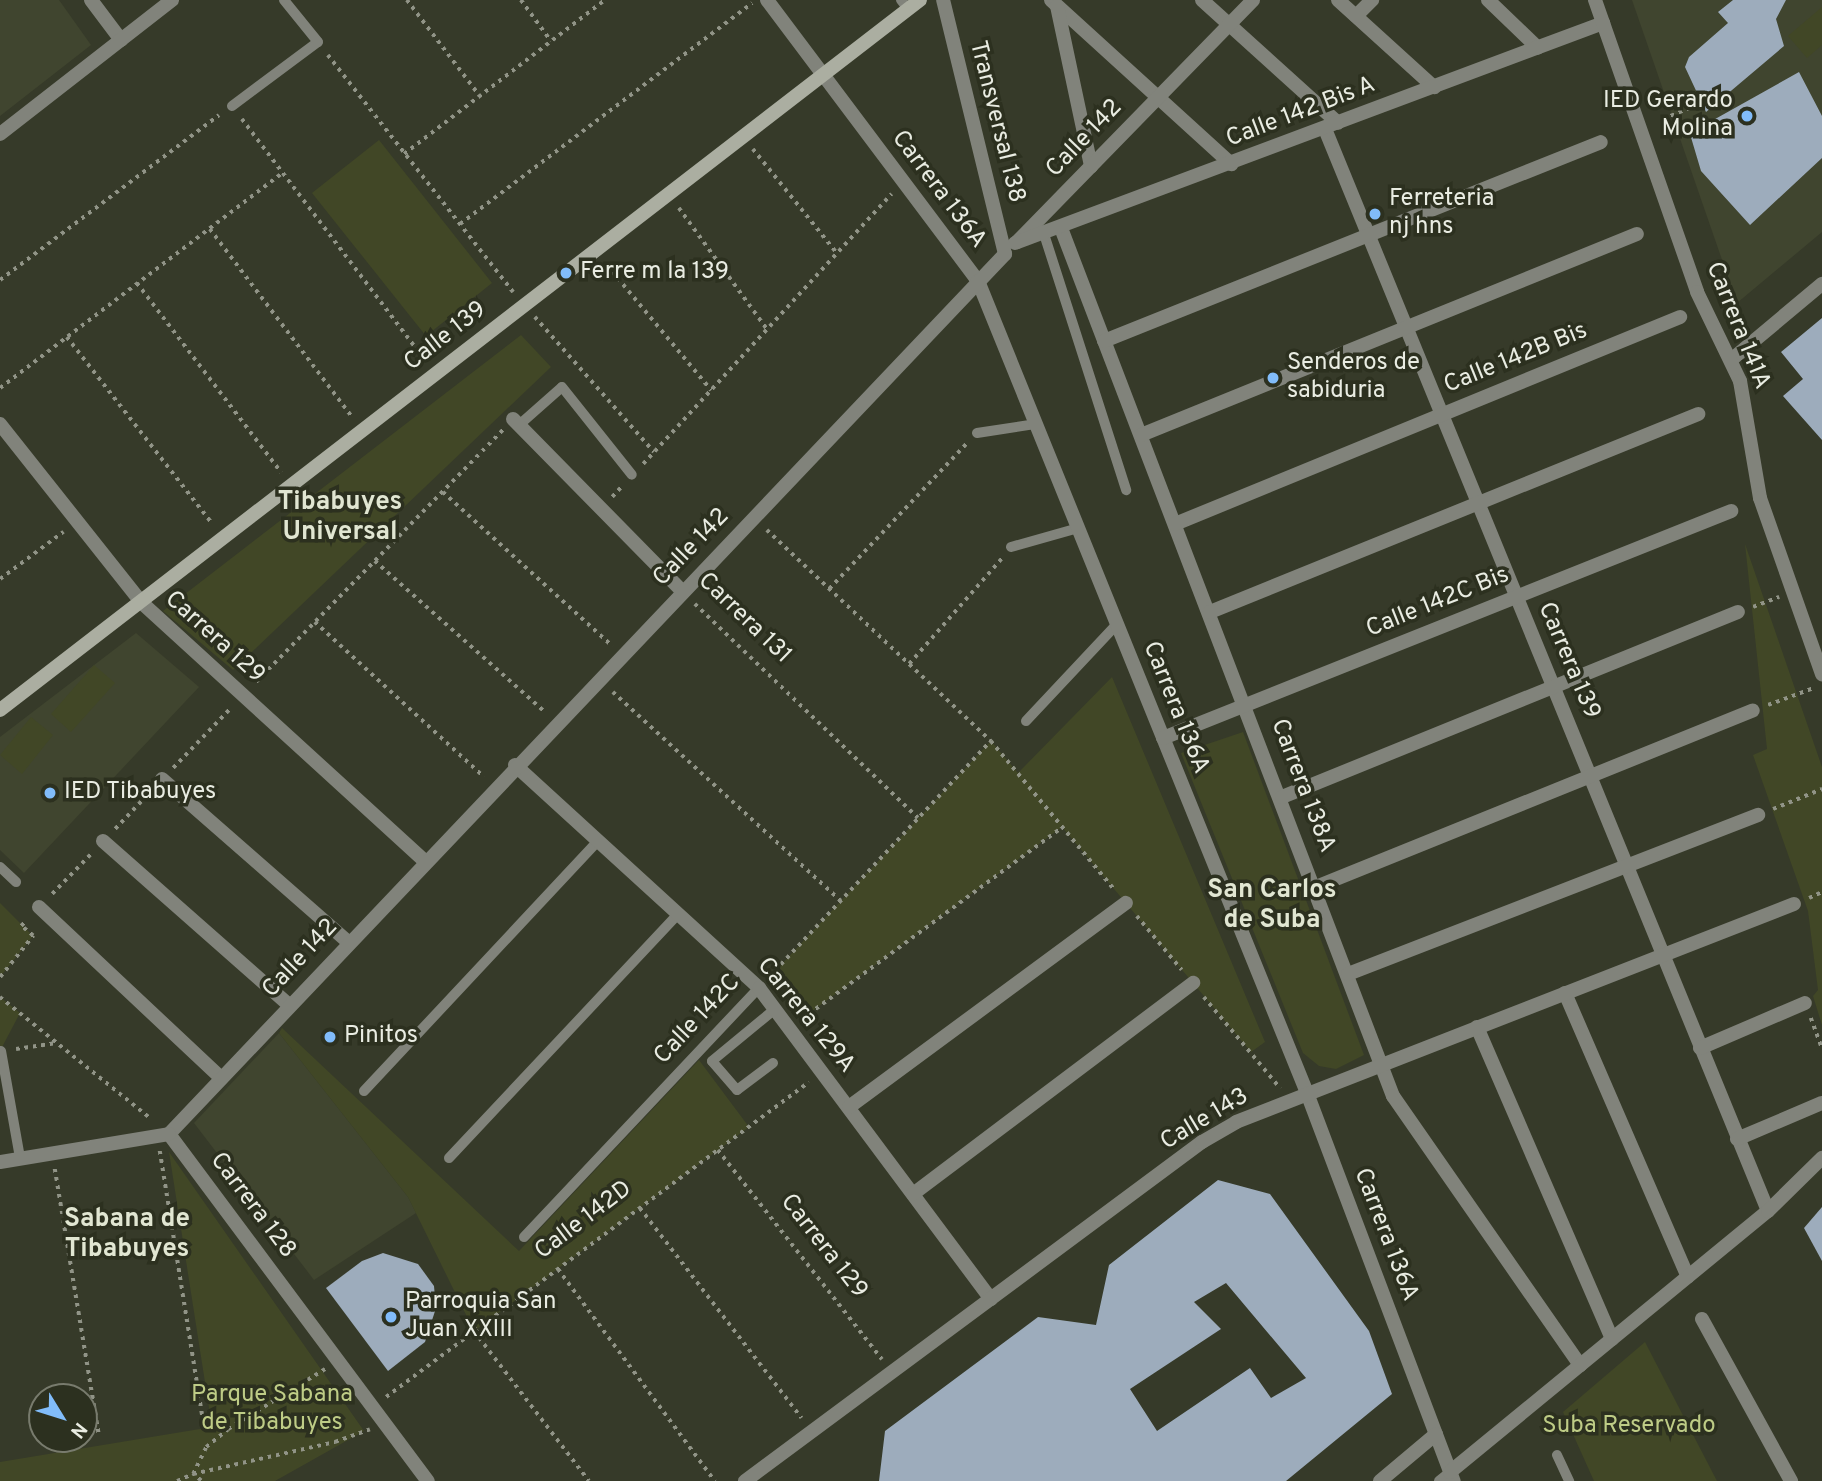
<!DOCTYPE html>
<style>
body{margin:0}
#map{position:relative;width:1822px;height:1481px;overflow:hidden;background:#363a29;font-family:Overpass,sans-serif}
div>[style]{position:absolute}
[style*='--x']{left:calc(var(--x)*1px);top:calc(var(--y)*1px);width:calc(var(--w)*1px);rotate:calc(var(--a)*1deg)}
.built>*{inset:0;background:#40452f}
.green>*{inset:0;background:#414726}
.building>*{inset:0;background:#9dacbc}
.path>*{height:3.5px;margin-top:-1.75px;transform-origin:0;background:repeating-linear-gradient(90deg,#919487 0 3.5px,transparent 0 8.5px)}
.service>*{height:10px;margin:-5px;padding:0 5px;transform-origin:5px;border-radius:5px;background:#81837b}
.minor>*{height:14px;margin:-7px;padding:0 7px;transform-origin:7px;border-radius:7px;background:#81837b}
.tertiary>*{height:14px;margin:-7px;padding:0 7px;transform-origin:7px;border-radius:7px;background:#81837b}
.secondary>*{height:14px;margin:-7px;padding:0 7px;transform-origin:7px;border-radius:7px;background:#abaea1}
.dots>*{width:19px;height:19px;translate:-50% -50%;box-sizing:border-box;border:4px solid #2c301f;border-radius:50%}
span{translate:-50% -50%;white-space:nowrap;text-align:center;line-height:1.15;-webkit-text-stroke:7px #2c301f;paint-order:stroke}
.poi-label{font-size:24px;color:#e9ece2}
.right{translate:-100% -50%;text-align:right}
.left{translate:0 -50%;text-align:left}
.street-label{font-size:24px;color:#e9ece2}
.park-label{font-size:24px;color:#becc86}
.neighbourhood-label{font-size:26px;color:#e1e6d2;font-weight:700}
.north{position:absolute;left:28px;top:1383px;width:70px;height:70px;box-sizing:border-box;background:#2c301f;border:2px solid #787b6d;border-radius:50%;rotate:128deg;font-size:19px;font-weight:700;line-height:28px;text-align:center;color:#e9ece2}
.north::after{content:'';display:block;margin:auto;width:24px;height:32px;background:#81bcfa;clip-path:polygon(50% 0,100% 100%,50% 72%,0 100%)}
</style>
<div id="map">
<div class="built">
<i style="clip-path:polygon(0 0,59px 0,91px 45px,0 116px)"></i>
<i style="clip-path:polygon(1632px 0,1822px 0,1822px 232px,1737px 303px)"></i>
<i style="clip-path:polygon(136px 633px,199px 687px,24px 873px,0 850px,0 737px)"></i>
<i style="clip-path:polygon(279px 1033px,408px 1197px,416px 1213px,314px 1280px,194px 1123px)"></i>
</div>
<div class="green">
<i style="clip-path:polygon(1822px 7px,1822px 45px,1807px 58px,1788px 36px)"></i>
<i style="clip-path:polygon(379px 140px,492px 283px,426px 336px,312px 193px)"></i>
<i style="clip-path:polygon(521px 335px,551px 367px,233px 670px,163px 611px)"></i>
<i style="clip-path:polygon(1745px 544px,1822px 767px,1822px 1025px,1813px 996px,1818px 990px,1808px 911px,1753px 755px,1767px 749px)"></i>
<i style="clip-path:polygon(94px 665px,115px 683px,71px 732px,51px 714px)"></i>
<i style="clip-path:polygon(1112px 677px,1265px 1042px,1251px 1052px,1062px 827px,811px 1012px,779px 967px,991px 741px,1018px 773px)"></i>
<i style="clip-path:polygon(31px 717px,53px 735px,22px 774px,0 755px)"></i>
<i style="clip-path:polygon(1243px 732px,1364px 1055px,1336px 1069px,1319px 1066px,1303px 1053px,1181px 753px)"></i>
<i style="clip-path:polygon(0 903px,33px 936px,0 977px)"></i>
<i style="clip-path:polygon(0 997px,20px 1013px,0 1051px)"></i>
<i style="clip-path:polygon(282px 1028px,519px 1251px,699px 1060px,749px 1127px,474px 1331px,408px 1197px,279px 1033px)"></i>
<i style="clip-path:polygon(169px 1152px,364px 1431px,275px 1481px,0 1481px,0 1462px,212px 1427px)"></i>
<i style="clip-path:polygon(1645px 1342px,1717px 1481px,1594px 1481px,1563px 1412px)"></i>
</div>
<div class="building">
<i style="clip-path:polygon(1733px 0,1786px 0,1776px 19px,1784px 46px,1706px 112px,1685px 67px,1689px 57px,1728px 23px,1718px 12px)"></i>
<i style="clip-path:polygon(1799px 72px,1822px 116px,1822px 158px,1750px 225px,1701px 171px,1690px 134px,1701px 114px,1708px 123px)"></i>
<i style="clip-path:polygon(1822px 318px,1822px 440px,1783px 396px,1803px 379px,1781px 352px)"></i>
<i style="clip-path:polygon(evenodd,1218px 1180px,1270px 1194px,1369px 1331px,1392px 1394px,1286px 1481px,879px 1481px,885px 1431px,1038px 1317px,1096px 1325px,1109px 1265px,1218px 1180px,1226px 1283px,1306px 1378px,1271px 1398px,1250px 1368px,1157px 1431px,1130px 1389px,1221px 1329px,1194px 1302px,1226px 1283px)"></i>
<i style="clip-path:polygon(1822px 1207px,1822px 1261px,1804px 1228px)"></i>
<i style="clip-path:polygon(383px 1253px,418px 1264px,434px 1286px,436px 1308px,425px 1342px,388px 1371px,326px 1288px,362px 1261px)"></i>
</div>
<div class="path">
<i style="--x:407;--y:0;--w:121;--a:52.8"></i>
<i style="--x:521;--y:0;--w:51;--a:53.8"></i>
<i style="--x:328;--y:55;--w:301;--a:52"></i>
<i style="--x:242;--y:119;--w:304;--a:52.8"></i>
<i style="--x:1663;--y:119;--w:41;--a:-22.8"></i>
<i style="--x:753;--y:149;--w:134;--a:51.1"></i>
<i style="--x:404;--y:154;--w:253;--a:-37.5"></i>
<i style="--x:679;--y:208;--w:150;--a:54"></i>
<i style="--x:460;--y:224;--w:366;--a:-37.1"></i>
<i style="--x:210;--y:229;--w:236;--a:52.9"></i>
<i style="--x:607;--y:265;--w:163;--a:50.2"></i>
<i style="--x:0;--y:280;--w:274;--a:-37"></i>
<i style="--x:137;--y:283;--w:238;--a:52.7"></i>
<i style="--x:535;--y:317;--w:180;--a:48.6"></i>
<i style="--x:67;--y:337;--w:234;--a:52.1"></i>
<i style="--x:0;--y:388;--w:355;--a:-37.3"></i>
<i style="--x:643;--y:464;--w:367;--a:-47.4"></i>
<i style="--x:443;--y:492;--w:229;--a:42.3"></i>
<i style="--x:612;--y:497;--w:16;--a:-47"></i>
<i style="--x:767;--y:530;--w:308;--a:43.3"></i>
<i style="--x:991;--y:741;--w:192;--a:50.3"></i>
<i style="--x:375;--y:561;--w:229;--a:41.6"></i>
<i style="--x:0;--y:579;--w:79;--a:-36.7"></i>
<i style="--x:829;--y:589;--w:201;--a:-46.6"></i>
<i style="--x:695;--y:604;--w:309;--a:43.8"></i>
<i style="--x:1753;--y:607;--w:28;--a:-21"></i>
<i style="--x:315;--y:622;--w:229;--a:42.5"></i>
<i style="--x:909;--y:664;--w:142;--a:-48.7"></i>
<i style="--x:256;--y:682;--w:353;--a:-45.6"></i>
<i style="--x:613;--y:692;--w:309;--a:42.5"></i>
<i style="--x:1768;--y:705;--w:49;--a:-20.3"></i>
<i style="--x:173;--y:768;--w:83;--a:-46"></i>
<i style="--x:1773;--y:809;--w:53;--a:-22.2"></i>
<i style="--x:115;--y:829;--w:52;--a:-46.5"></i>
<i style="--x:52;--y:894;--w:59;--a:-45.7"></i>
<i style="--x:1809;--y:898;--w:14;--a:-25"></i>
<i style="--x:1137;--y:916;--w:70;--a:50.2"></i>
<i style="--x:0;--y:977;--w:53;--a:-51.2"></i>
<i style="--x:33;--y:936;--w:16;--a:-140"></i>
<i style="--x:21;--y:926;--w:8;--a:-45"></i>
<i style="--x:769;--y:977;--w:324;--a:-46.8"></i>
<i style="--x:0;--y:997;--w:194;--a:38.9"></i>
<i style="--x:1204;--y:997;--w:119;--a:50.1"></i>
<i style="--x:1811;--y:1018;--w:32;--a:70"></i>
<i style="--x:802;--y:1019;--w:323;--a:-36.4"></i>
<i style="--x:16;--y:1049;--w:41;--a:-8.3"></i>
<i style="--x:718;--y:1150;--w:266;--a:51.9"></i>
<i style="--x:160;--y:1151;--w:270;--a:80.9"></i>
<i style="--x:55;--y:1169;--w:271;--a:80.6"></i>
<i style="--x:640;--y:1208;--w:265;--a:52.4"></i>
<i style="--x:558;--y:1269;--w:264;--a:53.5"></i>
<i style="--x:474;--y:1331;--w:189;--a:52.5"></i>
<i style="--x:386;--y:1397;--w:527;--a:-36.67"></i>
<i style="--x:177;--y:1481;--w:17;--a:-24"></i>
<i style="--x:193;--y:1474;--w:30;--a:-64"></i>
<i style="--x:206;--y:1447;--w:28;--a:-39"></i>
<i style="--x:228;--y:1429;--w:114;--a:-31.7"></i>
<i style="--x:201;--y:1481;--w:11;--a:-139"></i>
<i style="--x:193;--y:1474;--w:146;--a:-12.7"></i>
<i style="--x:335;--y:1442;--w:37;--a:-20"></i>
</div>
<div class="service">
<i style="--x:901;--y:0;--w:11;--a:52"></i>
<i style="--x:232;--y:106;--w:107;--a:-36.7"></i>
<i style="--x:318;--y:42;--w:54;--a:-129"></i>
<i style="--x:1044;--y:234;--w:269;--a:72.2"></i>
<i style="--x:519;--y:425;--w:57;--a:-41.5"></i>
<i style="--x:562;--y:387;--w:112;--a:51.5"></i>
<i style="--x:977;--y:433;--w:60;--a:-8.7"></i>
<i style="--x:1011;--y:547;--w:70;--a:-15.8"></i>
<i style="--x:1026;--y:721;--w:133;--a:-46.8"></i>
<i style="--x:0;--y:867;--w:22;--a:43"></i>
<i style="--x:1;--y:1051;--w:109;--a:79.9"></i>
<i style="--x:773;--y:1063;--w:45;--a:143.1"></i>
<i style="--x:737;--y:1090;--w:38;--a:-131"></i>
<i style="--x:712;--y:1061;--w:82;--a:-39.5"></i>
<i style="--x:364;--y:1091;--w:342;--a:-46.9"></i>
<i style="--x:449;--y:1158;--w:335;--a:-46.8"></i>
<i style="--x:524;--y:1237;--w:342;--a:-46.7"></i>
<i style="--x:1557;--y:1455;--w:29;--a:65"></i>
<i style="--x:1439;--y:1481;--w:14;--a:-39"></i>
</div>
<div class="minor">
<i style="--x:91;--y:0;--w:50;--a:53.1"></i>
<i style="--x:767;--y:0;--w:351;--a:53.1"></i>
<i style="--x:978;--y:281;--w:876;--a:67.94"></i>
<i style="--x:1307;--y:1093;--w:415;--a:69.3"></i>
<i style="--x:1051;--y:0;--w:244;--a:42.3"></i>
<i style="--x:1202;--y:0;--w:183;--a:42.1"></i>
<i style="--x:1338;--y:0;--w:130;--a:42.2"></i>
<i style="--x:1488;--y:0;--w:69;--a:43.8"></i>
<i style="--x:1057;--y:6;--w:164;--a:78"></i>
<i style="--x:1356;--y:16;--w:23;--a:-45"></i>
<i style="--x:1325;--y:129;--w:1169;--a:67.73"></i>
<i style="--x:0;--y:134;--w:218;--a:-37.9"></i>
<i style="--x:1061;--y:228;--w:929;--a:69.07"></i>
<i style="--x:1393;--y:1096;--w:328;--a:55.2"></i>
<i style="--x:1017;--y:242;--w:338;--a:-45.7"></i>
<i style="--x:1015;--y:243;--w:628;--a:-20.51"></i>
<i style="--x:1104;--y:341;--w:535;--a:-21.82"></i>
<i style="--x:1731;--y:360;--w:119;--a:-39.9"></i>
<i style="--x:513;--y:419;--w:241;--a:45.5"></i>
<i style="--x:0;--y:424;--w:227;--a:51.6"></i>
<i style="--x:1141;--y:435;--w:535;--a:-22.06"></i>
<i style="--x:1175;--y:524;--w:546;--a:-22.29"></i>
<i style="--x:1210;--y:612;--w:527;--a:-22.08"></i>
<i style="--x:1163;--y:738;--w:612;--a:-21.78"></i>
<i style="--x:515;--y:765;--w:331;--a:42.4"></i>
<i style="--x:759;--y:988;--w:388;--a:53.3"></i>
<i style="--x:162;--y:779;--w:247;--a:41.2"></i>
<i style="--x:1282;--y:797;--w:492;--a:-22.1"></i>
<i style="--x:103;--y:841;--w:248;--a:41.4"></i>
<i style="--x:1316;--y:887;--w:471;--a:-22"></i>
<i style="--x:39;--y:907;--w:250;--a:43.2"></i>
<i style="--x:1348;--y:974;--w:440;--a:-21.2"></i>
<i style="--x:1565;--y:993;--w:309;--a:66.6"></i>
<i style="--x:1477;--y:1027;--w:340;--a:66.6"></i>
<i style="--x:1700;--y:1048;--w:114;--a:-23.2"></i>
<i style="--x:849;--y:1107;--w:344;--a:-36.4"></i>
<i style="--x:1737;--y:1139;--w:92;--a:-23"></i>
<i style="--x:913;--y:1194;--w:351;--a:-37"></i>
<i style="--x:1702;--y:1319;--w:185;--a:61.2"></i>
<i style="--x:1450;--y:1472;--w:411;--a:-39.4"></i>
<i style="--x:1768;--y:1211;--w:76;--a:-44.5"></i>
<i style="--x:745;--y:1481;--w:569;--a:-36.57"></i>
<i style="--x:1202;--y:1142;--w:39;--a:-30"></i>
<i style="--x:1236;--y:1122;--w:599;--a:-21.34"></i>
<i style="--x:1380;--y:1481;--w:73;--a:-40"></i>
</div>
<div class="tertiary">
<i style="--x:1595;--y:0;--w:309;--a:70.7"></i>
<i style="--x:1697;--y:292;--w:99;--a:64.2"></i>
<i style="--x:1740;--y:381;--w:119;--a:80.3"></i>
<i style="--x:1760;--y:498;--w:187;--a:70.6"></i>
<i style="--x:141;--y:602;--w:383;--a:42.4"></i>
<i style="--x:169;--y:1134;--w:1214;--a:-46.47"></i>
<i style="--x:1005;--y:254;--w:261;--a:-103.7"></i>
<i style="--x:169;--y:1134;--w:433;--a:53.3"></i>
<i style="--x:0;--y:1162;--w:171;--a:-9.4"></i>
</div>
<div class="secondary">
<i style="--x:0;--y:710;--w:1162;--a:-37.66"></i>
</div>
<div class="dots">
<i style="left:1747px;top:116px;background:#81bcfa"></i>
<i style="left:1375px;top:214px;background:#81bcfa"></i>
<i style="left:566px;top:273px;background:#81bcfa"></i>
<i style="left:1273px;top:378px;background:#81bcfa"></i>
<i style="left:50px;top:793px;background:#81bcfa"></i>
<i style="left:330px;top:1037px;background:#81bcfa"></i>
<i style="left:391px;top:1317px;background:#81bcfa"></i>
</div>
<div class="poi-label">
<span class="right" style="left:1733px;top:116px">IED Gerardo<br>Molina</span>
<span class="left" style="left:1389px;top:214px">Ferreteria<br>nj hns</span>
<span class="left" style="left:580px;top:273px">Ferre m la 139</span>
<span class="left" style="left:1287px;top:378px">Senderos de<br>sabiduria</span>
<span class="left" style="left:64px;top:793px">IED Tibabuyes</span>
<span class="left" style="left:344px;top:1037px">Pinitos</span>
<span class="left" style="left:405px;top:1317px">Parroquia San<br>Juan XXIII</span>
</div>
<div class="street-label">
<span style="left:1301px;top:113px;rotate:-21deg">Calle 142 Bis A</span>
<span style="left:996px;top:122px;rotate:76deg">Transversal 138</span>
<span style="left:1085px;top:139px;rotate:-46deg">Calle 142</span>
<span style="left:938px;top:190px;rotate:53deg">Carrera 136A</span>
<span style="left:1737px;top:326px;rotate:68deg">Carrera 141A</span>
<span style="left:446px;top:337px;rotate:-38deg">Calle 139</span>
<span style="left:1516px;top:359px;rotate:-22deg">Calle 142B Bis</span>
<span style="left:692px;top:548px;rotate:-46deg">Calle 142</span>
<span style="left:1438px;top:603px;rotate:-22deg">Calle 142C Bis</span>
<span style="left:744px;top:619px;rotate:44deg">Carrera 131</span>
<span style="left:214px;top:638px;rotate:42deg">Carrera 129</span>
<span style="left:1568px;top:661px;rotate:67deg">Carrera 139</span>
<span style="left:1175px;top:708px;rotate:68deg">Carrera 136A</span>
<span style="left:1302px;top:786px;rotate:69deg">Carrera 138A</span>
<span style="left:301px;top:959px;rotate:-47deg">Calle 142</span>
<span style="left:805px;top:1016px;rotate:51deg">Carrera 129A</span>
<span style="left:698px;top:1020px;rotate:-47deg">Calle 142C</span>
<span style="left:1205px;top:1120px;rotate:-31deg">Calle 143</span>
<span style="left:252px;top:1206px;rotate:53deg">Carrera 128</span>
<span style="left:584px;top:1221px;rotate:-37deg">Calle 142D</span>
<span style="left:1385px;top:1235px;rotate:69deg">Carrera 136A</span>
<span style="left:823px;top:1247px;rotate:52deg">Carrera 129</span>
</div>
<div class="park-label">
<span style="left:272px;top:1410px">Parque Sabana<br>de Tibabuyes</span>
<span style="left:1629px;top:1427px">Suba Reservado</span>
</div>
<div class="neighbourhood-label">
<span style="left:340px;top:518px">Tibabuyes<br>Universal</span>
<span style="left:1272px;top:906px">San Carlos<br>de Suba</span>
<span style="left:127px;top:1235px">Sabana de<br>Tibabuyes</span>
</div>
<div class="north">N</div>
</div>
